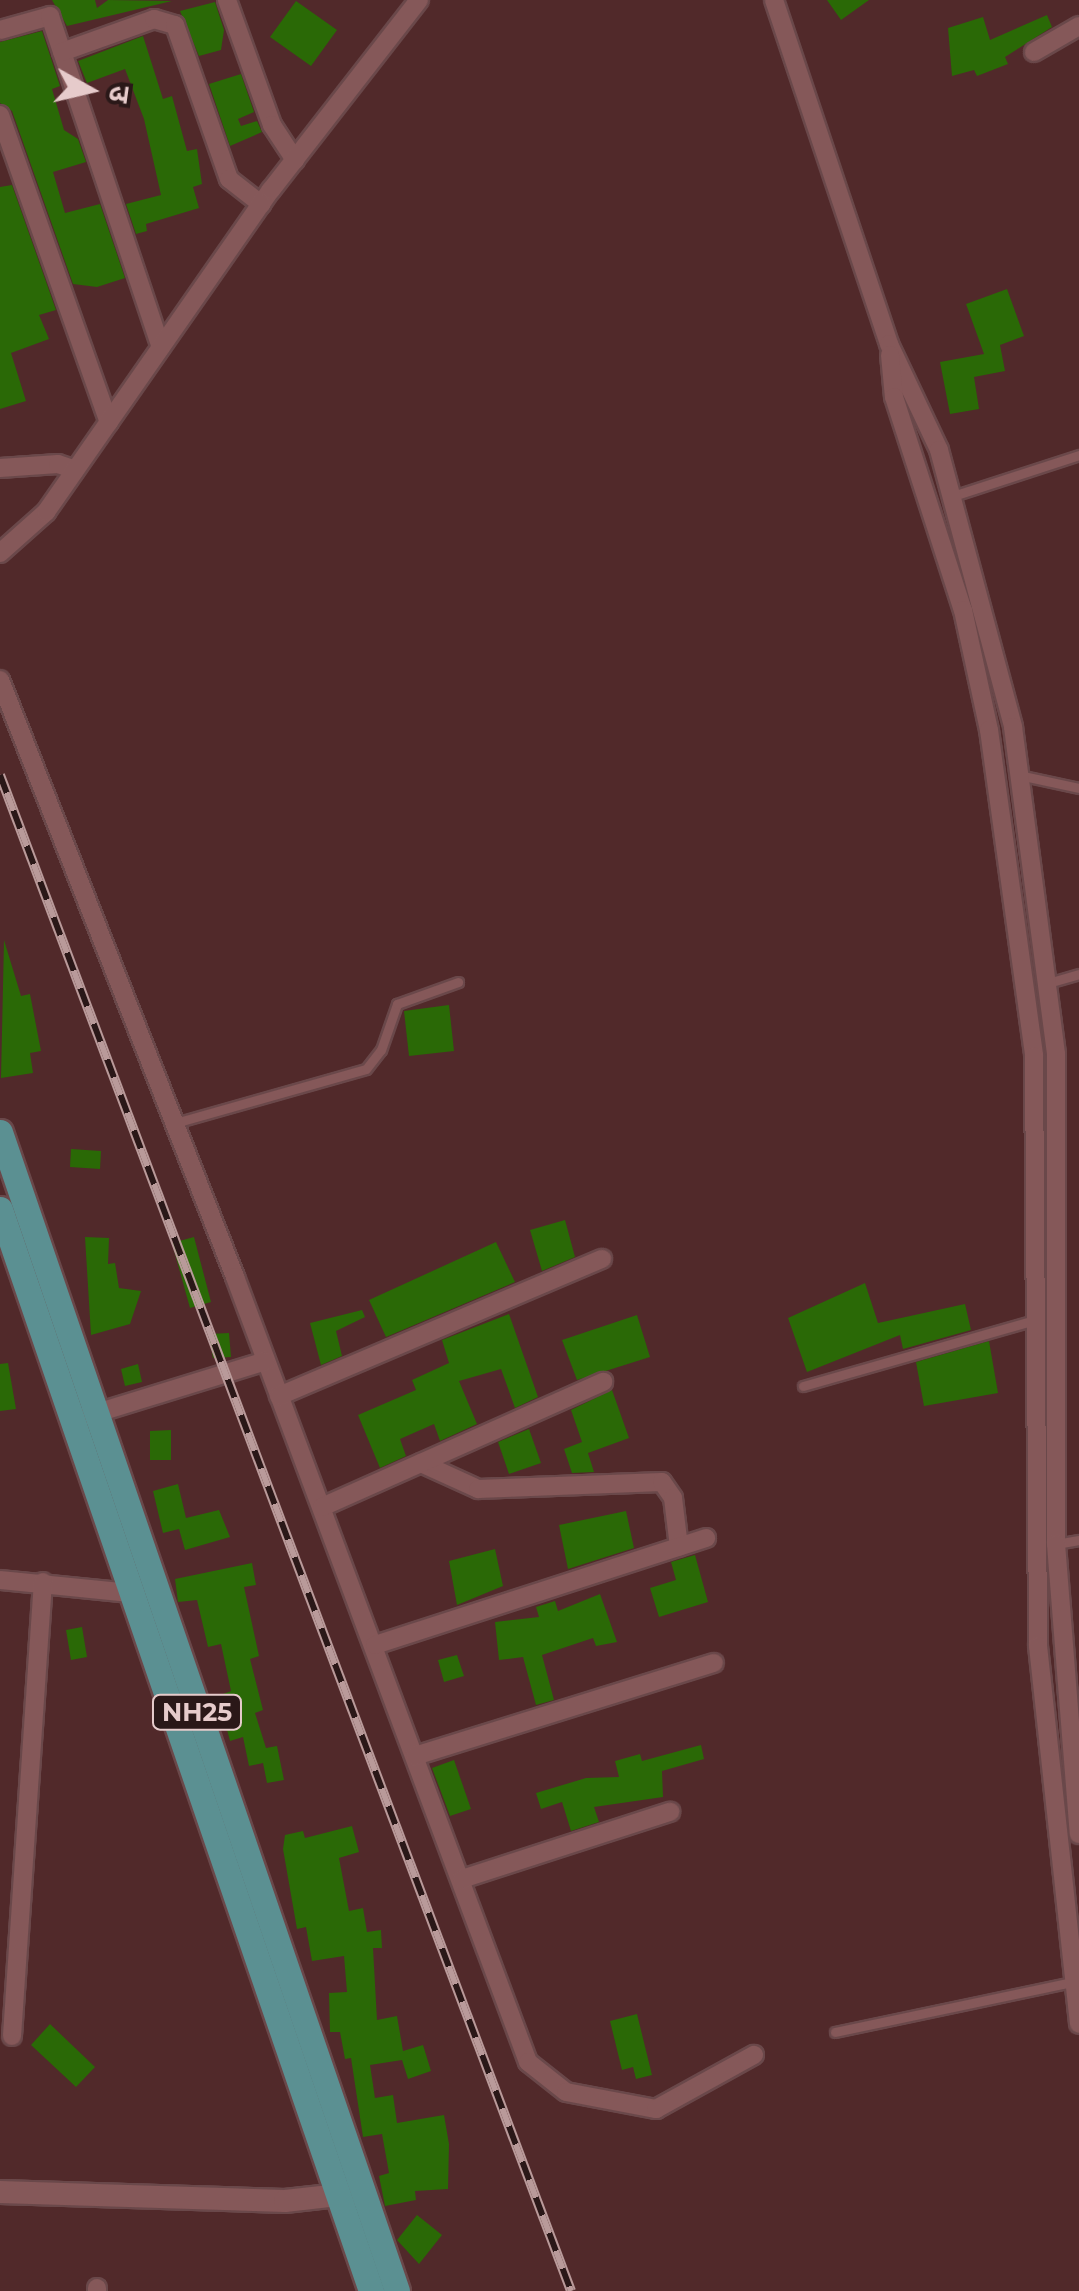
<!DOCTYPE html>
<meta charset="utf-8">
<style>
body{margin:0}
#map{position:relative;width:1079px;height:2291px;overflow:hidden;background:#51292a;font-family:Montserrat,"Noto Sans Devanagari",sans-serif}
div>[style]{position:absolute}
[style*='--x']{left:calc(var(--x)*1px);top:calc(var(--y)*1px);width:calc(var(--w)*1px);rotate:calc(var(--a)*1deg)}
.building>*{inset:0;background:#2a6906}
.roads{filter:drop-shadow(2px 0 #6a484a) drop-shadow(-2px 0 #6a484a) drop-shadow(0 2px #6a484a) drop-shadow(0 -2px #6a484a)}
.service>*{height:9px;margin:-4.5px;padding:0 4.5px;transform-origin:4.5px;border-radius:4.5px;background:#855859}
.minor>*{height:18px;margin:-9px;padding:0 9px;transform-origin:9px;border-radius:9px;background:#855859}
.tertiary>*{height:22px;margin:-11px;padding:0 11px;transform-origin:11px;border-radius:11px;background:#855859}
.primary>*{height:25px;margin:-12.5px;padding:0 12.5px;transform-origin:12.5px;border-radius:12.5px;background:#5b9092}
.rail>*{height:10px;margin-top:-5px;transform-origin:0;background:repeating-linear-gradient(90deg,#2a1818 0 19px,#b99a9a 0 38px);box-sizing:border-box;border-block:2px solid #b99a9a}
span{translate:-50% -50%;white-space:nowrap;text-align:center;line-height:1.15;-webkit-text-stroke:10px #2a1818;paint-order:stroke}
.shield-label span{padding:2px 8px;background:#2a1818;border:2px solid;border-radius:8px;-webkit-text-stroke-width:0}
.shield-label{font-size:25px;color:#e6cbcb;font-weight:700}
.north{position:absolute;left:40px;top:40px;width:100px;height:100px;-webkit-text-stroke:8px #2a1818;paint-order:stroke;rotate:98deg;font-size:28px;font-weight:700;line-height:40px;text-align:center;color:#e6cbcb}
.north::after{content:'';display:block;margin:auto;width:35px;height:45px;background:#e6cbcb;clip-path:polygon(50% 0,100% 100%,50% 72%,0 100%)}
</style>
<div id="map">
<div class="building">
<i style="clip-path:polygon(52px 0,95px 0,97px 8px,108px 0,172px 1px,67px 26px)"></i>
<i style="clip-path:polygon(827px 0,869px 0,841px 20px)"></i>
<i style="clip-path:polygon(296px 1px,337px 30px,311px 66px,270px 37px)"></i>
<i style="clip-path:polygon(215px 2px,224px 30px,221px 50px,199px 56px,180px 11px)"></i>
<i style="clip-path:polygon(1047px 15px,1052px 27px,1005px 57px,1008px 64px,977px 76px,974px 70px,952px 76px,948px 28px,983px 17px,990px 40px)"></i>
<i style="clip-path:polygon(42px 31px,60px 86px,52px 89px,64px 130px,78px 139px,86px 162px,53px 172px,65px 213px,100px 204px,125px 278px,97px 287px,73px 284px,12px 111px,0 103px,0 42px)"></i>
<i style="clip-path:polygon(143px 36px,163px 99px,172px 96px,187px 151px,197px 149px,202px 184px,193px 187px,199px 208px,146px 224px,147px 231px,136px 234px,126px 204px,161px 195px,144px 119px,125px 69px,87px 83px,78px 61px)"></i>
<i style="clip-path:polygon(241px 74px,254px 112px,238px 119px,241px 126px,257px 121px,262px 132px,230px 146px,209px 84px)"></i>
<i style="clip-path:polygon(12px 185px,56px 310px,39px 315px,49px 339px,11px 353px,26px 401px,0 409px,0 187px)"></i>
<i style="clip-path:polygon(1007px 289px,1024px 336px,1000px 345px,1005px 371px,974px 377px,979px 409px,950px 414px,940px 362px,984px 354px,966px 304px)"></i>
<i style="clip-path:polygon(4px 940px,21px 996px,30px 994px,41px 1051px,30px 1053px,33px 1073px,1px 1078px)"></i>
<i style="clip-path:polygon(449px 1005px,454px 1051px,409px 1056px,404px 1011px)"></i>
<i style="clip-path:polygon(71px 1149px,101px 1151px,100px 1169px,70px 1167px)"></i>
<i style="clip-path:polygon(565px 1220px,575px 1257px,542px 1271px,530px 1230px)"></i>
<i style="clip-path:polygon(85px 1237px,109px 1238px,108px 1264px,115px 1263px,119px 1288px,141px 1291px,130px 1324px,91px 1335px)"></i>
<i style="clip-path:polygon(194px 1237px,211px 1302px,190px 1308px,172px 1243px)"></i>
<i style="clip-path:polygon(496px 1242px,515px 1282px,386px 1337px,369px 1300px)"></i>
<i style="clip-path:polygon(865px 1283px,878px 1323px,965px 1304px,971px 1330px,903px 1349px,900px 1335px,807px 1372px,788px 1318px)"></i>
<i style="clip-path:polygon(362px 1310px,365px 1317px,336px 1331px,342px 1356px,321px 1365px,310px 1323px)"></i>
<i style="clip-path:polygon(509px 1314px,538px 1397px,515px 1408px,501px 1369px,459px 1381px,477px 1424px,440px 1441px,434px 1424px,400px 1439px,406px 1456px,380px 1468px,358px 1415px,416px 1390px,412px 1380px,449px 1363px,442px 1340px)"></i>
<i style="clip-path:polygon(637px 1315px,650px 1357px,577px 1380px,562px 1340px)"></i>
<i style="clip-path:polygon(229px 1333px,231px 1357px,213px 1358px,209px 1334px)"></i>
<i style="clip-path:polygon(989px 1341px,998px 1393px,924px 1406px,916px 1362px)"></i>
<i style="clip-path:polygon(8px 1363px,16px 1409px,0 1411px,0 1364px)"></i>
<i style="clip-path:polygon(138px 1364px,142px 1382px,125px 1386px,121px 1369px)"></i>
<i style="clip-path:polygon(612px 1390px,629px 1438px,588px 1453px,594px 1472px,572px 1473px,564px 1449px,582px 1442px,571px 1410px)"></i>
<i style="clip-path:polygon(529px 1429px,541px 1463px,509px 1474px,498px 1442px)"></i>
<i style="clip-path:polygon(171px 1430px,171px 1460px,150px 1460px,150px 1431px)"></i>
<i style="clip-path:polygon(178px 1484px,186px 1518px,219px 1510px,230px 1537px,185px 1550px,179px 1529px,163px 1533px,153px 1491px)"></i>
<i style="clip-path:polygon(626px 1511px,634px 1548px,568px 1569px,559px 1525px)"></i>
<i style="clip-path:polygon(495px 1549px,503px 1586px,457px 1605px,449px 1561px)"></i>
<i style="clip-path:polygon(695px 1555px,708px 1602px,659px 1617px,650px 1588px,676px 1580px,671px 1562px)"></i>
<i style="clip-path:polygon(252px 1563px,256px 1585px,244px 1587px,259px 1656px,250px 1659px,263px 1710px,255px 1713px,266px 1748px,277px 1746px,284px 1780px,267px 1783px,263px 1763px,249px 1766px,243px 1737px,230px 1741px,218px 1696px,231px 1691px,221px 1644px,208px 1647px,197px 1600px,178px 1602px,175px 1579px)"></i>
<i style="clip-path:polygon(600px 1594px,617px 1642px,596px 1646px,593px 1638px,542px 1655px,554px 1700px,536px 1705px,523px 1657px,499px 1660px,495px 1622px,539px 1617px,536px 1607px,555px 1601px,558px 1611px)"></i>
<i style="clip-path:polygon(82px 1627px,87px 1657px,71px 1660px,66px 1630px)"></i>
<i style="clip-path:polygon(457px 1655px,464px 1676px,444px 1682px,438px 1660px)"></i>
<i style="clip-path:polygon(701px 1745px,704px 1759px,662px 1771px,663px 1797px,594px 1807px,599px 1822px,571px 1831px,562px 1802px,541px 1809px,536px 1793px,586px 1778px,619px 1777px,615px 1761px,640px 1754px,642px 1761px)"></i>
<i style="clip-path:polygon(454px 1760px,471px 1809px,450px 1816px,432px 1768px)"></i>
<i style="clip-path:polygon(352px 1826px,359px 1852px,339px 1858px,349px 1911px,363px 1908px,367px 1932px,381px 1930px,382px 1948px,373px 1948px,377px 2020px,397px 2016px,403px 2051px,423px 2045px,431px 2071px,408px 2079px,402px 2060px,370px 2065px,375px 2098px,393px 2095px,397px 2123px,444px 2115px,449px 2144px,448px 2189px,415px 2191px,416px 2200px,385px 2206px,379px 2176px,389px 2173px,382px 2134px,363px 2137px,351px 2058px,345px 2059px,340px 2032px,330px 2032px,329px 1993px,347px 1992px,344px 1956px,312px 1961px,306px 1927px,297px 1929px,283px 1849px,285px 1835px,303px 1831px,305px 1838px)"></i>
<i style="clip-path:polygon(637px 2014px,652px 2075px,636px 2079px,633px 2067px,622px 2070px,610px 2021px)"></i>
<i style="clip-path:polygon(50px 2024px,95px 2067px,76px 2087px,31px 2045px)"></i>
<i style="clip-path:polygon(417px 2215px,442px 2235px,419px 2264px,397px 2240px)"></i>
</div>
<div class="roads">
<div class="service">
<i style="--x:953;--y:496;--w:133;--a:-18"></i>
<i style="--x:1019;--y:775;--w:61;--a:12.2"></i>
<i style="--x:1048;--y:983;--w:32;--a:-16"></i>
<i style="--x:175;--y:1123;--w:198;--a:-15.8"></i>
<i style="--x:366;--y:1069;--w:24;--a:-52"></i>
<i style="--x:381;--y:1050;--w:49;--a:-70.8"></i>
<i style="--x:397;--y:1004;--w:65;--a:-19.8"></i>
<i style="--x:803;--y:1386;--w:237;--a:-15.9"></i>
<i style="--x:1056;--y:1544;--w:23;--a:-10"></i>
<i style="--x:835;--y:2032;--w:242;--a:-11.9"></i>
</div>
<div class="minor">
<i style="--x:227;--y:0;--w:133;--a:70.2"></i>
<i style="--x:272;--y:125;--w:42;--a:56.7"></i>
<i style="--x:774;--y:0;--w:363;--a:71.5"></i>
<i style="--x:889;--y:344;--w:117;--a:64.7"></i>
<i style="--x:939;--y:450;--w:287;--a:75"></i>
<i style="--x:1013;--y:727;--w:330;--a:82.5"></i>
<i style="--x:1056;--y:1054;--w:490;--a:90"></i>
<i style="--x:1056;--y:1544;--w:291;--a:85.5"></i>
<i style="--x:0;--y:30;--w:52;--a:-15.6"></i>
<i style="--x:50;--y:16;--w:349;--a:71.5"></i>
<i style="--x:62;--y:52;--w:98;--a:-19.7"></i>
<i style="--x:154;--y:19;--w:22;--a:16"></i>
<i style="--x:175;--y:25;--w:163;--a:70.7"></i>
<i style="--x:229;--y:179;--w:41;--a:38"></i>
<i style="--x:1034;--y:52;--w:52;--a:-30"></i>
<i style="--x:0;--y:115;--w:326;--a:70.5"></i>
<i style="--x:890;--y:355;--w:42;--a:84.6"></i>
<i style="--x:894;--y:397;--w:224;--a:72.1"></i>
<i style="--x:963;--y:610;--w:123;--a:77.8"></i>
<i style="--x:989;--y:730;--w:329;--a:82.1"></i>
<i style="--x:1034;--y:1056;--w:590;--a:89.61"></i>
<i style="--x:1038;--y:1646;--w:380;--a:83.8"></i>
<i style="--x:0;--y:468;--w:58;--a:-3.9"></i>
<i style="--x:58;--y:464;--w:18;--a:19"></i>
<i style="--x:0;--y:553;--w:62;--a:-41.7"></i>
<i style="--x:46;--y:512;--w:393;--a:-55.1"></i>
<i style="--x:271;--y:190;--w:241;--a:-52.1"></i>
<i style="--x:0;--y:680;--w:642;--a:68.51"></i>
<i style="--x:235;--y:1277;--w:838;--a:69.53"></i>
<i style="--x:528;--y:2062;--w:48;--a:38.3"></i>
<i style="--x:566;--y:2092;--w:92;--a:10.7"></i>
<i style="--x:656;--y:2109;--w:112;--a:-28.9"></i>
<i style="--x:279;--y:1396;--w:351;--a:-23"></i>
<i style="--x:87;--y:1416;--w:187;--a:-17.1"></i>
<i style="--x:421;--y:1463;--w:63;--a:24.5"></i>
<i style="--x:478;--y:1489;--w:184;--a:-2.2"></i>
<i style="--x:662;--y:1482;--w:19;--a:55"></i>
<i style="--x:673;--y:1498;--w:49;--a:83"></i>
<i style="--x:322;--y:1507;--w:308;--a:-24"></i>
<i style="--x:0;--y:1580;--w:132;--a:5.7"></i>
<i style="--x:375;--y:1645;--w:348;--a:-17.9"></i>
<i style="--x:415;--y:1756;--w:313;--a:-17.3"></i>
<i style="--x:462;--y:1879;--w:219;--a:-17.9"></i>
<i style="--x:12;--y:2036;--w:455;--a:-86.1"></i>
<i style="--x:97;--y:2291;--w:3;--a:-90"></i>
</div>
<div class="tertiary">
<i style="--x:0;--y:2192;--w:285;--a:1.8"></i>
<i style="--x:285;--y:2201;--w:71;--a:-6.4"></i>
</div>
<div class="primary">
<i style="--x:0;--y:1132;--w:1225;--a:71.09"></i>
<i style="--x:0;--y:1209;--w:1144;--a:71.07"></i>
</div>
</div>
<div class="rail">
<i style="--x:0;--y:775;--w:1620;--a:69.36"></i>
</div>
<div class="shield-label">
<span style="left:197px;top:1712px">NH25</span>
</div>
<div class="north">उ</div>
</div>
